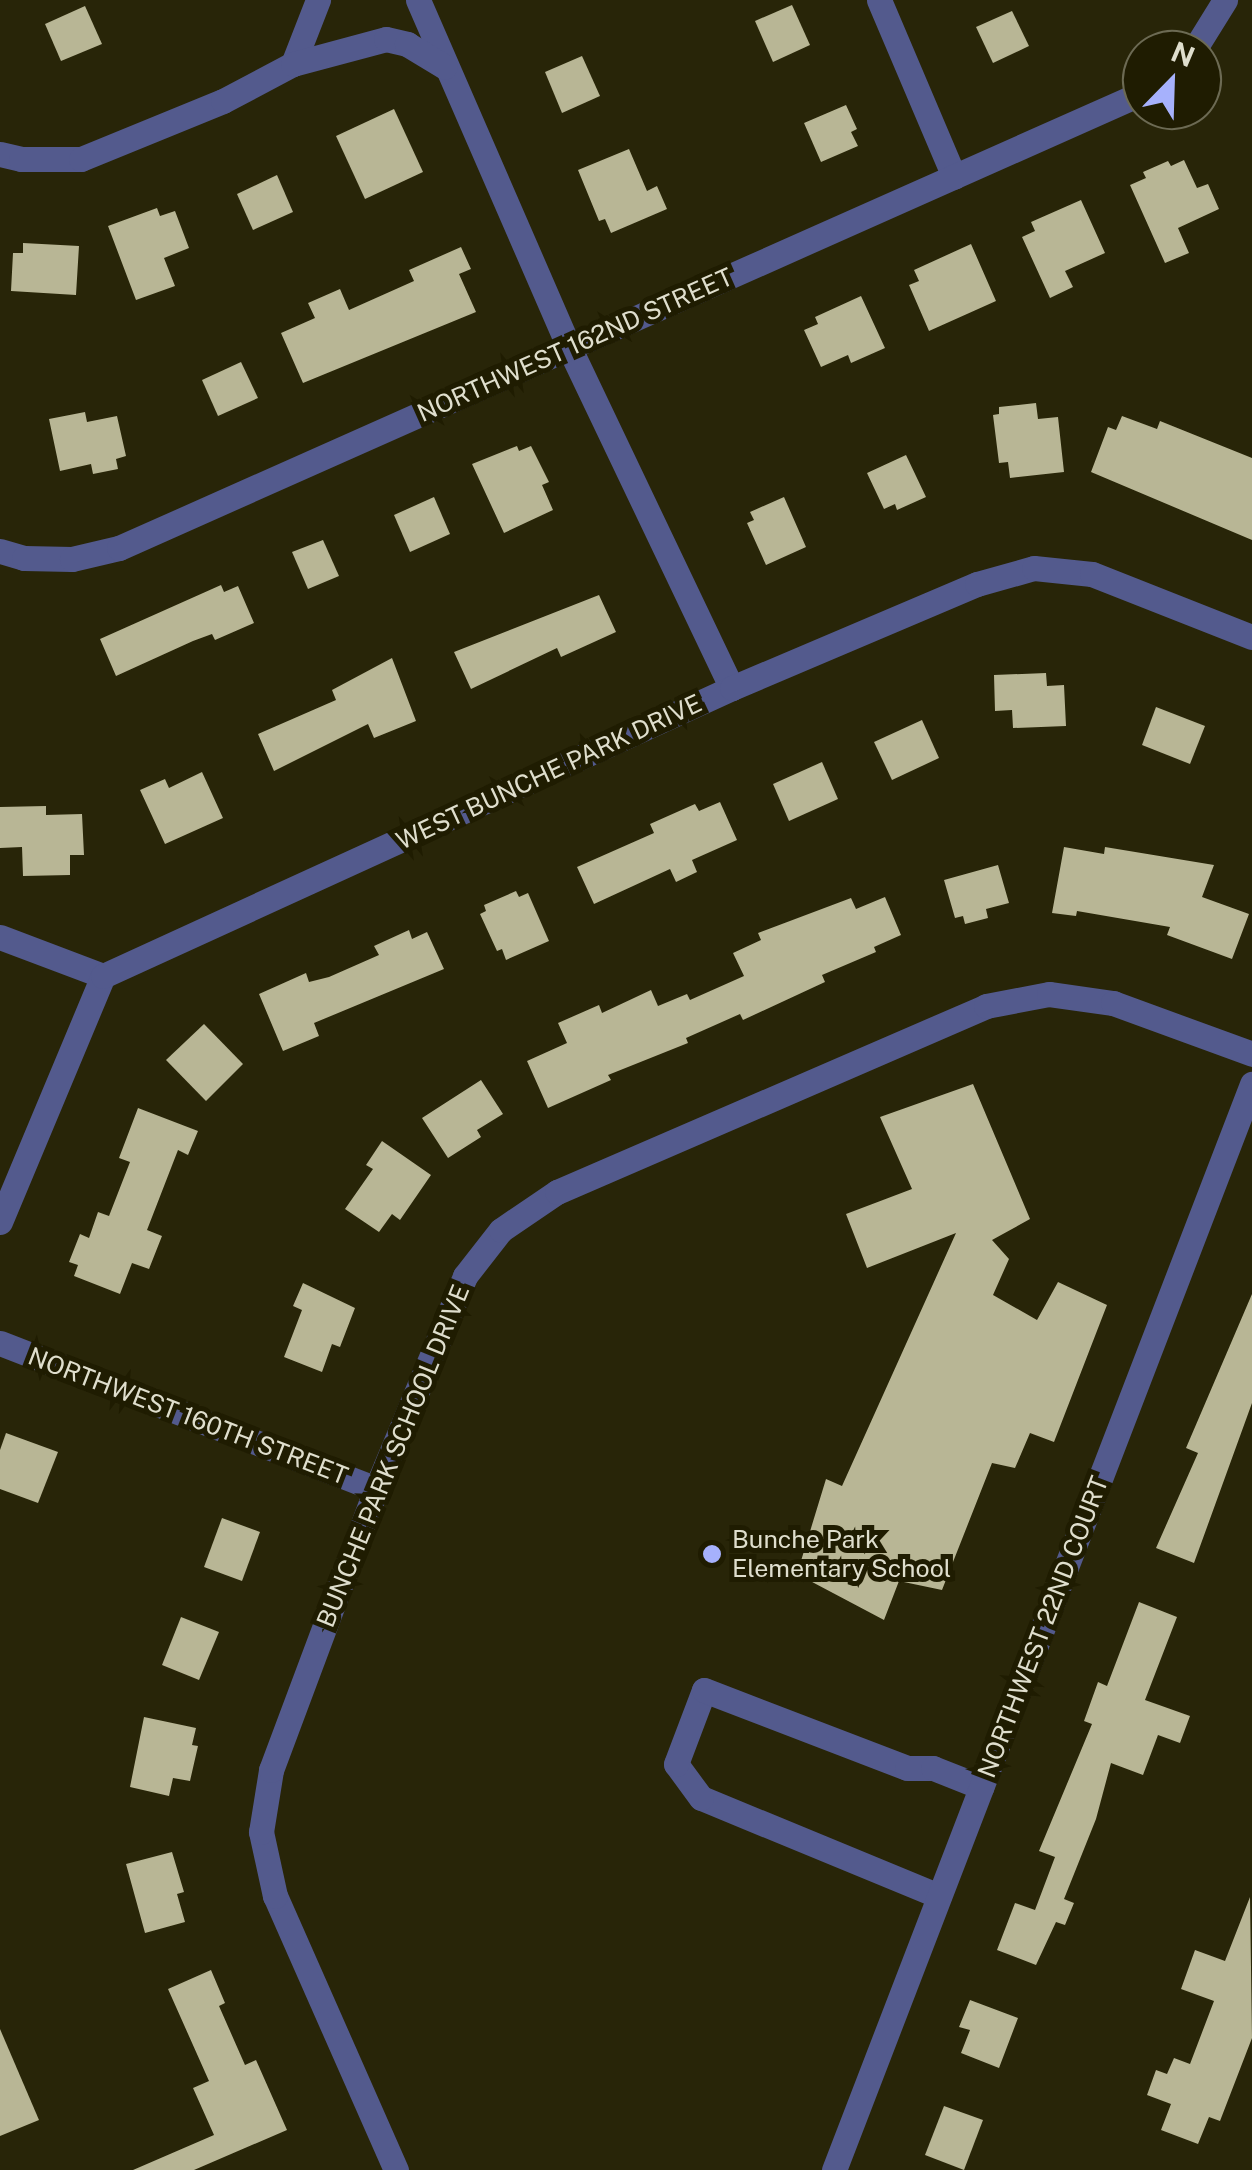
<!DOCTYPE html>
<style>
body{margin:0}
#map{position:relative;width:1252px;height:2170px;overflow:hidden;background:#282508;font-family:"Public Sans",sans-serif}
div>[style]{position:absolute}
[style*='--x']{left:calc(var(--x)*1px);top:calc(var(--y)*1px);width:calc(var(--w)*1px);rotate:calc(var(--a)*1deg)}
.building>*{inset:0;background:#b8b695}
.minor>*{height:25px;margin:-12.5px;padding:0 12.5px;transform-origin:12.5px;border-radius:12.5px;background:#535a8d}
.dots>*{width:28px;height:28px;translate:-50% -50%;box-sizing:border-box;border:5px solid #1f1c01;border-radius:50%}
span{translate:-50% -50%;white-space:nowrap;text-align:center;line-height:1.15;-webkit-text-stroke:10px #1f1c01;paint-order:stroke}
.street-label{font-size:25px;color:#dfdecd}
.poi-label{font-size:25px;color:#dfdecd}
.left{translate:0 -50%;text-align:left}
.north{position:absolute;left:1122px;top:30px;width:100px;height:100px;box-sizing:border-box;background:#1f1c01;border:2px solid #6c6a53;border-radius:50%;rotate:23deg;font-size:28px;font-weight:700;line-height:40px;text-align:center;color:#dfdecd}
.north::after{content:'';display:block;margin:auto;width:35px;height:45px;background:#a6b1fc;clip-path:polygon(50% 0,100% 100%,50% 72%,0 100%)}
</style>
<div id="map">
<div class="building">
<i style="clip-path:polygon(792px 5px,810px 45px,773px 62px,755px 21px)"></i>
<i style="clip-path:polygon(85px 6px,102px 44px,61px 61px,45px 24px)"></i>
<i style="clip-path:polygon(1012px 11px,1029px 46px,993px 63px,976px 27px)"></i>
<i style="clip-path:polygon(582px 56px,600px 96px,562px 113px,545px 72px)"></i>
<i style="clip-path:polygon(846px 105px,857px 129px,851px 132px,858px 146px,821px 162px,804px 123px)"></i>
<i style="clip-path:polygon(394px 109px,423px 172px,365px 199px,336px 136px)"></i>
<i style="clip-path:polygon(629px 149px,647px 191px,657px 186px,667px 209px,611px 233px,605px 219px,599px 221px,578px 170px)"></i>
<i style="clip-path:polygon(1184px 160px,1197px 188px,1208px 184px,1219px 209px,1178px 228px,1189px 253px,1165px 263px,1130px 185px,1146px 178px,1143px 172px,1168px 161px,1171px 166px)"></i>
<i style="clip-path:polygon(277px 175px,293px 212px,253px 230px,237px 194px)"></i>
<i style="clip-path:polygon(1081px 200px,1105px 253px,1065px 271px,1073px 287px,1050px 298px,1022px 237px,1035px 231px,1031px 222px)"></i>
<i style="clip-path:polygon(157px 208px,160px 216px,175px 211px,189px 248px,164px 258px,175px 286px,136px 300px,108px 226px)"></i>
<i style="clip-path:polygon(23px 243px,79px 246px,76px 295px,11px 291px,13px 253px,23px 253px)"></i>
<i style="clip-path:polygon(971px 244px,996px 301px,929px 331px,909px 285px,919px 281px,914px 270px)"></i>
<i style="clip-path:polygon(461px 247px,471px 269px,459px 274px,476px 312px,303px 383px,281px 333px,315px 318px,308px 303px,340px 289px,349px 310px,414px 281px,409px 270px)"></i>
<i style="clip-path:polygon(861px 296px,885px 348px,851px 363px,848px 355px,821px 367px,804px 330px,818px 324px,815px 317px)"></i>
<i style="clip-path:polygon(241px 362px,258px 398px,218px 416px,202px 380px)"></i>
<i style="clip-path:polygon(1036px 403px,1038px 419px,1058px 417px,1064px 472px,1010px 478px,1008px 462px,999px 463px,993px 415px,999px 414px,999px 407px)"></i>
<i style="clip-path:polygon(85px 412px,87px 422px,117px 416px,126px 456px,116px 459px,118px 469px,93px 474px,91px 464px,60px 471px,49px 419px)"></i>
<i style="clip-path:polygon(1122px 416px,1157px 429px,1160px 421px,1252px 458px,1252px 540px,1091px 472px,1108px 427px,1116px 430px)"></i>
<i style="clip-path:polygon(517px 446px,519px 451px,531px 446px,549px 482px,542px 485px,553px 510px,504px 533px,472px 464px)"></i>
<i style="clip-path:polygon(906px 455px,926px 497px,897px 510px,895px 504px,884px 509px,867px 473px)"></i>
<i style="clip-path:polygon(434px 497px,450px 534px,410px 552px,394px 515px)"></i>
<i style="clip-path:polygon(784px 497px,806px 547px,766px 565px,747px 523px,754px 520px,750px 512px)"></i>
<i style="clip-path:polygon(323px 540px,339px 576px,308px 589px,292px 552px)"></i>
<i style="clip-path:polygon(221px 585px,224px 592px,238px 586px,254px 623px,215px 640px,212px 634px,193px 641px,116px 676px,100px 639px)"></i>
<i style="clip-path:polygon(599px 595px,616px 632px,561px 657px,557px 648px,471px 689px,454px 652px)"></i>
<i style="clip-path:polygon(392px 658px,416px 721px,374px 738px,368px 724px,274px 771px,258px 734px,336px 700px,332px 690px)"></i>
<i style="clip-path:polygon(1046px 673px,1047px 686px,1064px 685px,1066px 726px,1013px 728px,1012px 710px,995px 711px,994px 675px)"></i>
<i style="clip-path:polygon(1156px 707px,1205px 726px,1190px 764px,1142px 745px)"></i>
<i style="clip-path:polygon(922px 720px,939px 758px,892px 780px,874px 742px)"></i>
<i style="clip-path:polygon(822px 762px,838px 799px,789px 821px,773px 784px)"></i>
<i style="clip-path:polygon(202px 772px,223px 818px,165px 844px,140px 790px,165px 779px,169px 788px)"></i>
<i style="clip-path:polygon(720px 802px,737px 840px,692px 860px,697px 872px,676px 882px,670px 869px,594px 904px,577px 867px,654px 833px,650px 824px,695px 804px,699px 811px)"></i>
<i style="clip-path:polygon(46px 806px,46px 815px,82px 814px,84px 855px,70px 855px,70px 875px,23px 876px,22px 847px,0 848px,0 807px)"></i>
<i style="clip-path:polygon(1064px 847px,1104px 854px,1105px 847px,1214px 865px,1202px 897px,1249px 914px,1232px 959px,1167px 935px,1170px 927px,1077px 911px,1076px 916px,1052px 913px)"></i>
<i style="clip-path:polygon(998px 865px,1009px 903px,986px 909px,988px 918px,965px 924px,963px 916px,955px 918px,944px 880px)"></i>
<i style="clip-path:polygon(516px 891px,519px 897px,528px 893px,549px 941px,506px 960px,502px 949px,497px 951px,480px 914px,486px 911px,484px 905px)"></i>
<i style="clip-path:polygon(885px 897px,901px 935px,874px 947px,876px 952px,822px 975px,825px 982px,743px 1020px,740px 1014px,686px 1038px,688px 1043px,608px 1075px,611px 1080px,548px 1108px,527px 1061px,567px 1043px,558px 1023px,599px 1005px,602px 1013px,651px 990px,658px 1006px,687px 994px,690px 1000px,744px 976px,733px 953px,761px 940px,758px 933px,851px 898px,856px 909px)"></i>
<i style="clip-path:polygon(409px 930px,412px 939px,427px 932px,444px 969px,314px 1023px,319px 1036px,283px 1051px,259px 994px,306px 973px,309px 982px,329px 977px,379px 955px,374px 946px)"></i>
<i style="clip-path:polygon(204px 1024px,243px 1064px,206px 1101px,166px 1060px)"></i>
<i style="clip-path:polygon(481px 1080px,503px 1114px,477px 1130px,481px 1137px,448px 1158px,422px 1118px)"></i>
<i style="clip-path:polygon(973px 1084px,1030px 1219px,992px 1240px,1009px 1259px,993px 1295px,1037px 1320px,1058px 1282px,1107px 1305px,1054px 1442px,1030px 1433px,1015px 1468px,992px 1463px,942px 1590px,899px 1581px,884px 1620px,797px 1574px,826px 1479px,842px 1486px,956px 1233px,867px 1268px,846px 1214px,912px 1189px,880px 1117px)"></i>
<i style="clip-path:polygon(138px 1108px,198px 1131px,188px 1155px,178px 1150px,147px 1230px,162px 1236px,149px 1269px,132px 1263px,120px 1294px,74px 1276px,78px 1265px,69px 1262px,80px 1234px,89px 1238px,98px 1212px,109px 1216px,130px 1162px,119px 1158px)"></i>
<i style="clip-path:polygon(382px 1141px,431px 1175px,400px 1220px,392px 1214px,379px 1232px,345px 1209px,373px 1169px,366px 1165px)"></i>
<i style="clip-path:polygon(303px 1283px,355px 1308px,340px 1347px,332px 1344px,322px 1372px,284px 1357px,302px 1310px,293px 1306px)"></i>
<i style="clip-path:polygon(1252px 1294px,1252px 1403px,1194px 1563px,1156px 1548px,1198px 1453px,1186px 1448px)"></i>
<i style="clip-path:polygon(6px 1433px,58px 1452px,38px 1503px,0 1489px,0 1450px)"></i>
<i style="clip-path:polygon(222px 1518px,260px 1532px,242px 1581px,204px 1567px)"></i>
<i style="clip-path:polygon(1139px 1602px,1177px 1617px,1145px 1700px,1190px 1716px,1180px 1743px,1158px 1735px,1143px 1775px,1111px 1763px,1096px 1819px,1064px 1899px,1074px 1903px,1065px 1925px,1056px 1922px,1036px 1965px,997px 1950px,1015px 1903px,1035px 1910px,1055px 1857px,1039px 1851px,1092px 1724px,1084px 1721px,1098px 1682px,1107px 1686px)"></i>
<i style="clip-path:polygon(181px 1617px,219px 1632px,199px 1680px,162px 1665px)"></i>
<i style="clip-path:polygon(144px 1717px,196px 1728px,192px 1745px,198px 1746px,190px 1781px,173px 1778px,169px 1796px,130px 1787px)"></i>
<i style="clip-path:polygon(172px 1852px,184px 1892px,177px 1894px,185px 1922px,145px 1933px,126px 1864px)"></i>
<i style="clip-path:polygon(1250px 1897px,1252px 2038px,1220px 2121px,1209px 2117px,1198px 2144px,1161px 2130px,1171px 2104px,1147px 2095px,1156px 2070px,1167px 2074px,1174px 2058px,1190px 2064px,1214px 2001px,1181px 1989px,1195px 1950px,1225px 1961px)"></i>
<i style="clip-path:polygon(211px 1970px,225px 2003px,219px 2006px,245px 2065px,256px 2060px,287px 2130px,194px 2170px,133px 2170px,214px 2135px,193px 2088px,209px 2081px,168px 1989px)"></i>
<i style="clip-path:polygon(970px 2000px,1018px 2018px,999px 2068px,961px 2053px,970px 2030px,959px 2027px)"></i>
<i style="clip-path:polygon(0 2029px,39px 2120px,0 2136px)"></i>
<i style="clip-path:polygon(944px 2106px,983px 2120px,964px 2170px,925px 2155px)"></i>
</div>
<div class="minor">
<i style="--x:418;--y:0;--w:378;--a:66.5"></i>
<i style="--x:569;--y:347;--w:378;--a:64.5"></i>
<i style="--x:879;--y:0;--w:192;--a:67"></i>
<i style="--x:1194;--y:50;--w:59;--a:-58.2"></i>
<i style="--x:293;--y:64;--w:69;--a:-68.7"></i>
<i style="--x:0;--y:154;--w:22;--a:13"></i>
<i style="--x:21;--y:159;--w:60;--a:0"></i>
<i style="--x:81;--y:159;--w:153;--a:-22.2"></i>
<i style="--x:223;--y:101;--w:79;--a:-27.9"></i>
<i style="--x:293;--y:64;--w:96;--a:-15"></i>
<i style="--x:386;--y:39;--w:22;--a:13"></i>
<i style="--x:407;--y:44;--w:44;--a:31.2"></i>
<i style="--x:0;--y:551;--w:25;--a:16"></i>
<i style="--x:24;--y:558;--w:48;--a:1.2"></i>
<i style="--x:72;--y:559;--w:48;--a:-13.2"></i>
<i style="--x:119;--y:548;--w:1120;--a:-23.98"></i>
<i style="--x:0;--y:937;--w:110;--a:20.7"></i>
<i style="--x:0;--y:1222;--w:267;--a:-67.3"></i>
<i style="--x:103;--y:976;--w:692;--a:-24.6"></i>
<i style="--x:732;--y:688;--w:266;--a:-23"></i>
<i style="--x:977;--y:584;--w:59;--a:-15.7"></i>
<i style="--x:1034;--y:568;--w:58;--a:5.9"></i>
<i style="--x:1092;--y:574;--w:172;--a:21.5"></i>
<i style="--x:0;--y:1343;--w:403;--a:21.2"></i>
<i style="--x:939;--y:1896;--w:257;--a:-157.6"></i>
<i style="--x:701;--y:1798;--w:42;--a:-126.3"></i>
<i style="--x:676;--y:1764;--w:79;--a:-69.3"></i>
<i style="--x:704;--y:1690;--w:217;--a:21"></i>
<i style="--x:907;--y:1768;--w:26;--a:0"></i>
<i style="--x:933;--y:1768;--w:52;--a:21.6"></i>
<i style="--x:396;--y:2170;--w:300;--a:-113.8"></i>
<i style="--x:275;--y:1896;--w:66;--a:-102.3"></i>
<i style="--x:261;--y:1832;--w:63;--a:-80.8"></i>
<i style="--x:271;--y:1770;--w:300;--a:-69.5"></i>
<i style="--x:376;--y:1489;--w:231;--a:-67.3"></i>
<i style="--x:465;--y:1276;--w:58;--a:-52"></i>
<i style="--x:501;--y:1230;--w:68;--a:-34.2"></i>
<i style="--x:557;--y:1192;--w:468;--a:-23.4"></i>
<i style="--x:986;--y:1006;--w:64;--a:-10.8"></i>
<i style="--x:1049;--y:994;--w:65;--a:8"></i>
<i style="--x:1113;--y:1003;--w:148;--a:20.1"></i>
<i style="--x:834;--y:2170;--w:1164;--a:-68.95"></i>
</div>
<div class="dots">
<i style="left:712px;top:1554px;background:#a6b1fc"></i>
</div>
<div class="street-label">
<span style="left:575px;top:345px;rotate:-24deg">NORTHWEST 162ND STREET</span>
<span style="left:549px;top:772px;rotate:-25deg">WEST BUNCHE PARK DRIVE</span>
<span style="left:188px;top:1416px;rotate:21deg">NORTHWEST 160TH STREET</span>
<span style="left:393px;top:1456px;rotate:-68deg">BUNCHE PARK SCHOOL DRIVE</span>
<span style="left:1043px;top:1627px;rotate:-69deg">NORTHWEST 22ND COURT</span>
</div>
<div class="poi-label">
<span class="left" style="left:732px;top:1554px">Bunche Park<br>Elementary School</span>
</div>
<div class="north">N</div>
</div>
